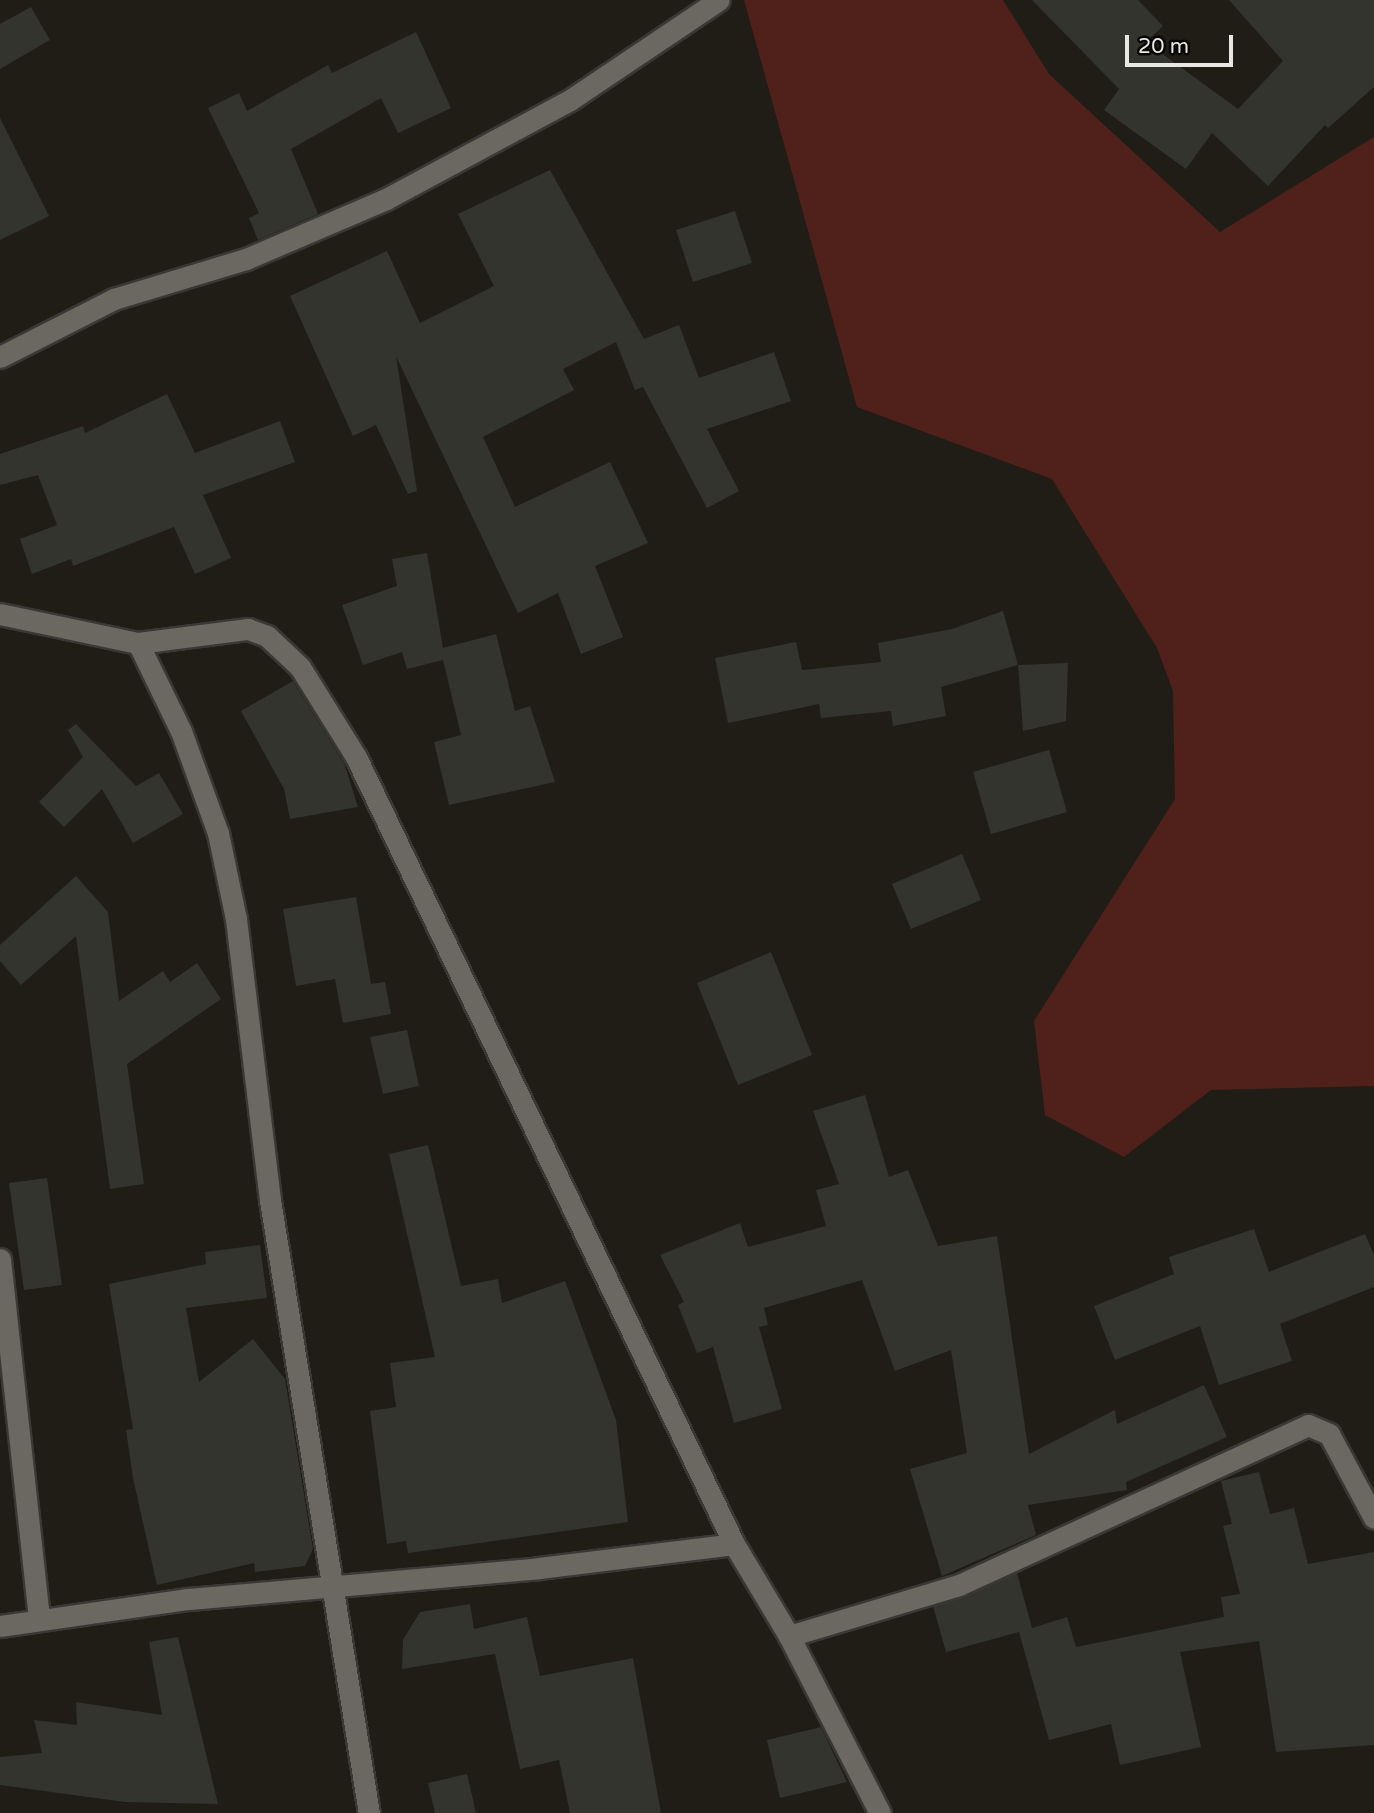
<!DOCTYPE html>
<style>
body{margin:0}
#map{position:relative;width:1374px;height:1813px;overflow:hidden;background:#1f1d16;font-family:"Varela Round",sans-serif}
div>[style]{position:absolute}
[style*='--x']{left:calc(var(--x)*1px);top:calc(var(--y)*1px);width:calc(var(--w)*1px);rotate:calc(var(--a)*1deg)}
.green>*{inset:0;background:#50211b}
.building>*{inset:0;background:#33342e}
.roads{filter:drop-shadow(2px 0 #3a3834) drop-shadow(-2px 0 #3a3834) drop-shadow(0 2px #3a3834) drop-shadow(0 -2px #3a3834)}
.minor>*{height:21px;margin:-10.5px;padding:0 10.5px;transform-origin:10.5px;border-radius:10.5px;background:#6b6861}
span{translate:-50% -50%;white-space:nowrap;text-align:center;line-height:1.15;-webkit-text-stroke:5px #080705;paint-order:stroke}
.scale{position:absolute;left:1125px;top:35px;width:108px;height:32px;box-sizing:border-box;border:4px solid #e9e7e3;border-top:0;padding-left:9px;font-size:21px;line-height:24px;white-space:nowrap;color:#e9e7e3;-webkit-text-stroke:5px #080705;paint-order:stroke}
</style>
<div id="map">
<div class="green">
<i style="clip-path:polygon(744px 0,1003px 0,1049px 74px,1220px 232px,1374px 137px,1374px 1086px,1211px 1090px,1124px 1157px,1045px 1115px,1034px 1021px,1175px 799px,1173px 691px,1157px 648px,1052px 479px,857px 407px)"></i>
</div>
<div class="building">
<i style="clip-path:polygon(1032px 0,1138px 0,1163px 26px,1146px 42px,1238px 109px,1283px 61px,1229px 0,1374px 0,1374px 87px,1328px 128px,1325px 125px,1268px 186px,1212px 133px,1186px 169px,1104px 110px,1119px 89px)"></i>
<i style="clip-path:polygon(31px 7px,50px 40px,0 69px,0 24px)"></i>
<i style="clip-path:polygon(416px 32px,451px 108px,398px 133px,381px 98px,291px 149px,318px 214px,258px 240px,249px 218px,259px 213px,208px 108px,239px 93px,247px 111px,328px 65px,332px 73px)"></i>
<i style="clip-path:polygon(0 118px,49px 216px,0 240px)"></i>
<i style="clip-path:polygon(550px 170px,644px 339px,679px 325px,699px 378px,774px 352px,791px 401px,707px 429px,739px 491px,707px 508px,643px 387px,635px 390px,616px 342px,563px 369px,574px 390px,483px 437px,515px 507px,610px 462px,648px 543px,595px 566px,623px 637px,581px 654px,558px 593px,518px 613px,396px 356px,417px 491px,408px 494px,376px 425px,353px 436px,290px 296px,387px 251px,420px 323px,494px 286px,458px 214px)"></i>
<i style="clip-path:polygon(735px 211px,752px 263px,693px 282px,676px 230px)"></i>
<i style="clip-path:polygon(167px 394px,195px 453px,280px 421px,295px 462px,203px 495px,231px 558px,195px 574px,174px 527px,73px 566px,71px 559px,32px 574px,20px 539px,57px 525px,38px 475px,0 485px,0 454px,83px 426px,85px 433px)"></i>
<i style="clip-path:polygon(427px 553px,443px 648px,496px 634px,515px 711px,530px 706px,555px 782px,449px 805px,434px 742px,461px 735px,443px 660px,407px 669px,402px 652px,363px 665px,342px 605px,397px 586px,392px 559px)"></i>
<i style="clip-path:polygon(1003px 611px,1018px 665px,941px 687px,946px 716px,893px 726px,891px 711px,821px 718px,819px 704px,728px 723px,715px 658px,796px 642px,802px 670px,881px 662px,878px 643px,952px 629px)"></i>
<i style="clip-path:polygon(1068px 663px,1066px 721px,1023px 731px,1018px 665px)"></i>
<i style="clip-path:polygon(293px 681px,344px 763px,358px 807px,290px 819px,284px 789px,241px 711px)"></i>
<i style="clip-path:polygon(76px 724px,136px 786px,159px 773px,183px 814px,133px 843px,102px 789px,64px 827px,39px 802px,83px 757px,68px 730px)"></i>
<i style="clip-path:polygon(1049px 750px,1067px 812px,991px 834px,973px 772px)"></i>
<i style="clip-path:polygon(962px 854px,981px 900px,911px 929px,892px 884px)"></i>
<i style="clip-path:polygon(76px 876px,108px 912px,119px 1001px,163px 971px,170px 982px,197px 963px,221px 999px,127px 1064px,144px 1184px,110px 1189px,76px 936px,21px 985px,0 961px,0 945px)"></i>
<i style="clip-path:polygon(356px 897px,371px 984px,385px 982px,391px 1014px,343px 1023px,335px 979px,296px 986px,283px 909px)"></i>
<i style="clip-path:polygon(771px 952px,812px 1055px,738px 1085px,697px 983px)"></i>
<i style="clip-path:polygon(407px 1030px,419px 1086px,383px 1094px,370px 1037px)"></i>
<i style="clip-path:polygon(865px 1095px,889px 1177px,908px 1170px,938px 1246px,997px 1236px,1029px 1454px,1115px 1410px,1117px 1424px,1204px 1385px,1227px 1437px,1126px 1482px,1127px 1490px,1028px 1505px,1036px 1535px,942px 1576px,910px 1469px,967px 1453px,951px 1350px,895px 1371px,862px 1280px,764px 1308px,768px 1325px,759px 1327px,782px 1409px,734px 1423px,713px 1347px,697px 1353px,678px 1305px,684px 1302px,660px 1255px,740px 1223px,748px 1247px,826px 1226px,816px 1190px,839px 1184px,813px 1111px)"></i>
<i style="clip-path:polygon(428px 1145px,461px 1286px,498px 1279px,502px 1303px,565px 1281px,616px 1420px,628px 1522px,408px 1553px,406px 1541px,387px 1544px,370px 1411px,396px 1407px,390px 1363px,435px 1357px,389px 1154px)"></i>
<i style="clip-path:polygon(47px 1178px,62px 1285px,24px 1290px,9px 1183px)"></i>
<i style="clip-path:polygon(1254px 1229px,1269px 1272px,1365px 1234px,1374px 1255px,1374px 1287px,1280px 1324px,1292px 1361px,1219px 1385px,1200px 1326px,1115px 1360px,1094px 1306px,1174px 1274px,1169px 1257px)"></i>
<i style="clip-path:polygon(260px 1245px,267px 1298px,186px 1308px,199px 1382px,253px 1339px,285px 1379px,313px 1549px,305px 1566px,255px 1572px,254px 1563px,157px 1585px,133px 1478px,126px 1430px,133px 1429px,109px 1284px,206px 1264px,205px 1252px)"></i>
<i style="clip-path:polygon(1259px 1472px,1270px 1514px,1294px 1508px,1308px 1564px,1374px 1552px,1374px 1745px,1276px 1752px,1259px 1641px,1180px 1652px,1201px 1747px,1120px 1765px,1111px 1724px,1049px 1740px,1019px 1632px,946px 1652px,933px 1606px,1017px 1573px,1032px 1628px,1067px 1617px,1076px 1647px,1224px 1617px,1221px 1597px,1240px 1594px,1223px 1526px,1232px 1524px,1221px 1481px)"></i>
<i style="clip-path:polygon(470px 1604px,474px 1629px,527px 1617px,540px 1676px,633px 1658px,661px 1813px,570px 1813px,559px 1760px,520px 1769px,495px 1654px,402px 1669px,403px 1640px,420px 1612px)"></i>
<i style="clip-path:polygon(178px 1637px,218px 1804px,125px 1802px,0 1785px,0 1757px,42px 1753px,34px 1720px,77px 1725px,76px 1702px,162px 1715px,149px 1642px)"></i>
<i style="clip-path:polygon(821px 1727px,847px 1782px,780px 1798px,767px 1740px)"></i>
<i style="clip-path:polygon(467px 1774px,476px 1813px,435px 1813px,428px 1783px)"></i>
</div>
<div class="roads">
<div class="minor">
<i style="--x:0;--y:357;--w:128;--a:-27"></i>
<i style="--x:114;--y:299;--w:138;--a:-16.9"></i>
<i style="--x:246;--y:259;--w:152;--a:-23.2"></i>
<i style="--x:386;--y:199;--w:209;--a:-28.3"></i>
<i style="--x:570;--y:100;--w:179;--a:-33.9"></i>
<i style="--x:0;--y:614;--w:141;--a:11.9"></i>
<i style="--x:138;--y:643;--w:98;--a:64"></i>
<i style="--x:181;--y:731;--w:109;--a:70.1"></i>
<i style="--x:218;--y:833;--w:88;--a:78.2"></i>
<i style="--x:236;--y:919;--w:283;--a:83.1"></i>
<i style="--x:270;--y:1200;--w:621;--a:80.83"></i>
<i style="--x:138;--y:643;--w:111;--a:-7.3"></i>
<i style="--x:248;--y:629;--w:20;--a:20"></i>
<i style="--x:267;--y:636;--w:45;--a:43.2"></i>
<i style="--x:300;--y:667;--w:106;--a:58.1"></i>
<i style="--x:356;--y:757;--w:873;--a:64.34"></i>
<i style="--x:734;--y:1544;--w:107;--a:59.1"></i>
<i style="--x:789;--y:1636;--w:199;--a:62.8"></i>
<i style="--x:0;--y:1259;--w:362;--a:83.8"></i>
<i style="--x:0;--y:1626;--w:190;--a:-8.2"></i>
<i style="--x:188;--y:1599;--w:352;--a:-5"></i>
<i style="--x:539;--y:1568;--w:196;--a:-7"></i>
<i style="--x:789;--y:1636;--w:177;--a:-16.7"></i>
<i style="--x:959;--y:1585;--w:384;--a:-24.6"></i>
<i style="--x:1308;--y:1425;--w:23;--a:23"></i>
<i style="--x:1329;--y:1434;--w:95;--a:61.8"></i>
</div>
</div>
<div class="scale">20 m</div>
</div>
